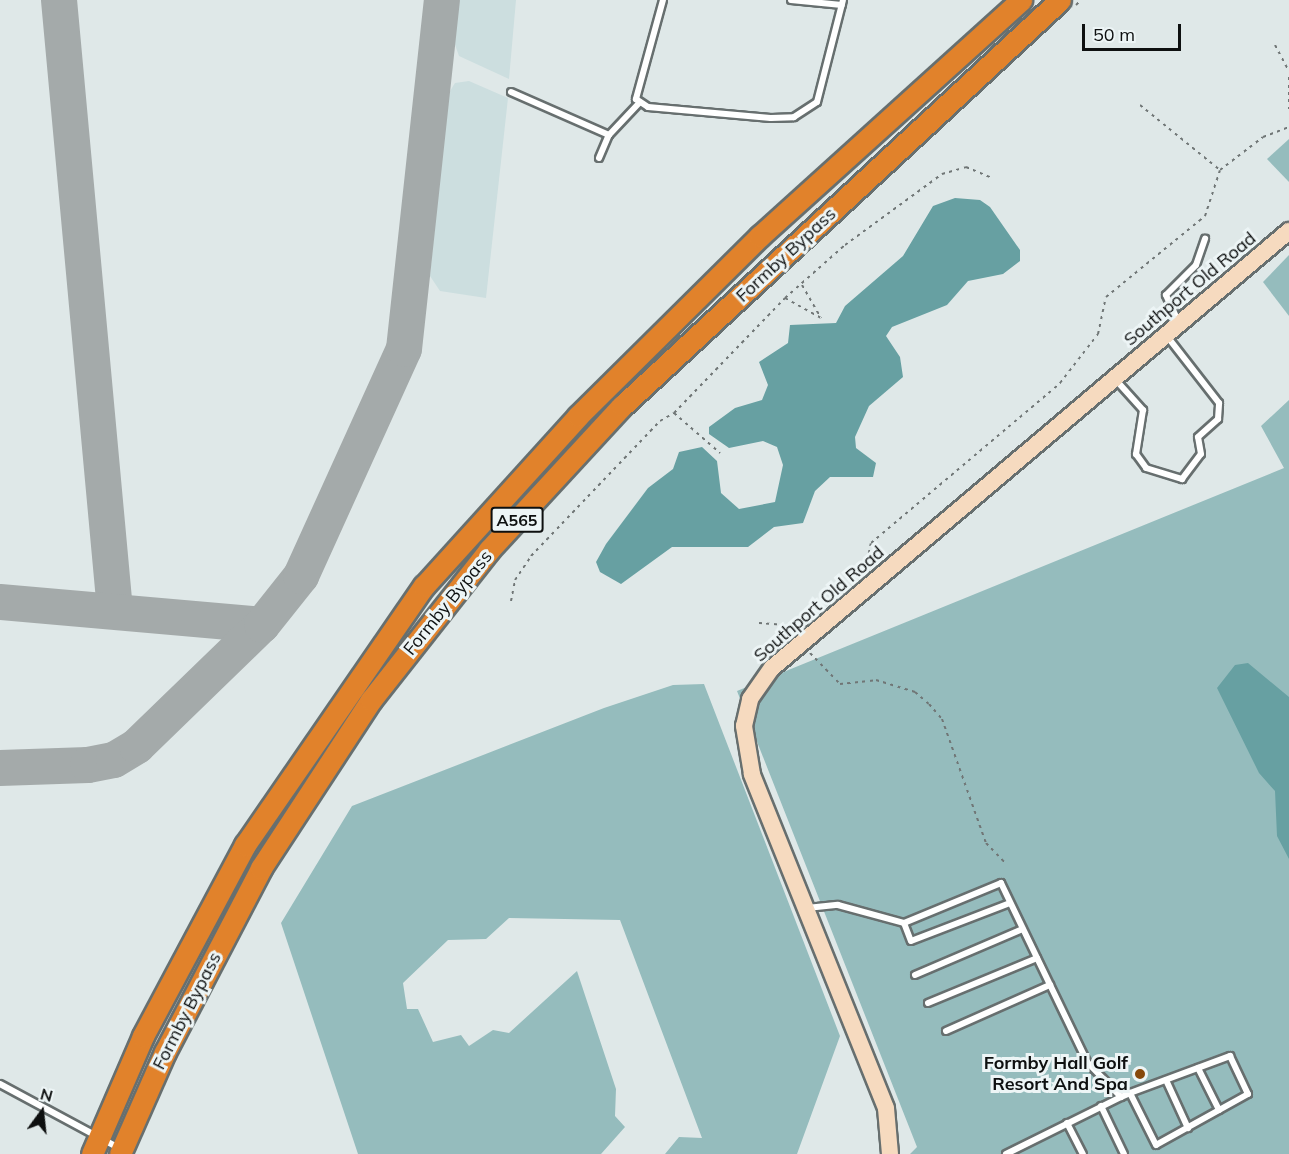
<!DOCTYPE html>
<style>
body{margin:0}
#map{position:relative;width:1289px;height:1154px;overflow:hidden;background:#dfe8e8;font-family:Mulish,sans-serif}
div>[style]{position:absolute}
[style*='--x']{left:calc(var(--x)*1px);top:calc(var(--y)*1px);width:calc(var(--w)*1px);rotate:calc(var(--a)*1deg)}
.built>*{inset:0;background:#ccdedf}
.green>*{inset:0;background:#95bcbd}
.water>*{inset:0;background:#67a0a2}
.taxiway>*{height:36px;margin:-18px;padding:0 18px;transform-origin:18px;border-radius:18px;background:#a4aaaa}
.path>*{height:2px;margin-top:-1px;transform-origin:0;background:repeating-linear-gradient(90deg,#707676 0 3px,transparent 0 7.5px)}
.roads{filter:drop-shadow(2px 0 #676f6f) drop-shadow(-2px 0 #676f6f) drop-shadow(0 2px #676f6f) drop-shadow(0 -2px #676f6f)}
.lane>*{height:6px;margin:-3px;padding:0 3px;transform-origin:3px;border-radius:3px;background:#fff}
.secondary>*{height:16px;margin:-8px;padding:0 8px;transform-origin:8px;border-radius:8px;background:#f6dabf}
.highway>*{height:21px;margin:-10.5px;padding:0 10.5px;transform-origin:10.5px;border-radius:10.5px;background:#e1822b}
.dots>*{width:16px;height:16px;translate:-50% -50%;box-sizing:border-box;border:3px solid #edf5f6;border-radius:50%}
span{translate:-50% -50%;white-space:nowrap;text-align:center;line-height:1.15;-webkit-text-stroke:6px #edf5f6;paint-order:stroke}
.shield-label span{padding:2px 4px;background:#edf5f6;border:2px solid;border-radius:4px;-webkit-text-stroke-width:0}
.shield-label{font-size:16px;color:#0e1010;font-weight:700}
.street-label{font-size:18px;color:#0e1010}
.poi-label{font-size:18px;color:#0e1010;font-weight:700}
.right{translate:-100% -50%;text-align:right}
.north{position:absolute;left:12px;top:1082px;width:60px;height:60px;-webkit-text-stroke:4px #edf5f6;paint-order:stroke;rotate:15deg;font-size:16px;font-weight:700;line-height:24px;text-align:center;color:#0e1010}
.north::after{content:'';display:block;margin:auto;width:21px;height:27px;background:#0e1010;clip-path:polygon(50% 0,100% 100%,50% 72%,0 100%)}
.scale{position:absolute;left:1082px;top:24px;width:99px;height:27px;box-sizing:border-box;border:3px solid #0e1010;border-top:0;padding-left:8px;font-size:18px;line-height:21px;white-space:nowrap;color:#0e1010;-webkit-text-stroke:4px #edf5f6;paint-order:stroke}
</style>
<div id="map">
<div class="built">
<i style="clip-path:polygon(457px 0,516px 0,509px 79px,459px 56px,453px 39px)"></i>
<i style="clip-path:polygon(469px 81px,508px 98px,486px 298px,440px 291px,430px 276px,447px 96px,455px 83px)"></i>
</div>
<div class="green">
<i style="clip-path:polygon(1289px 139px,1289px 182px,1267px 159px)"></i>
<i style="clip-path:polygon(1289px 255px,1289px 316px,1263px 282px)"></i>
<i style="clip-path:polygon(1289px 400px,1289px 1154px,910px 1154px,917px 1147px,737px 691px,1284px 468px,1261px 426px)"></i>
<i style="clip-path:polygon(704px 684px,840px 1036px,797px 1154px,665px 1154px,679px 1137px,702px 1138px,620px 920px,509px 918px,486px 939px,448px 940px,403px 983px,407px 1009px,418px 1009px,433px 1042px,461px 1035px,469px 1046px,493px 1030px,509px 1033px,577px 971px,616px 1089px,615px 1116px,625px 1127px,601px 1154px,358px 1154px,281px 923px,352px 806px,604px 708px,673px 685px)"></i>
</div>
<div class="water">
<i style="clip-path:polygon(955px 198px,980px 200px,990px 207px,1020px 250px,1020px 261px,1003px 274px,968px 281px,947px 305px,892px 327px,886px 336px,900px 357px,903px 377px,869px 406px,855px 437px,856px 448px,876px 463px,873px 477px,830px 477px,815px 491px,803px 523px,774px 527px,748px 547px,672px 547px,621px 584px,600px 572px,596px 562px,606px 544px,648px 488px,673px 469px,679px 452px,702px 447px,717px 461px,721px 493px,739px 509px,775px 502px,783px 465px,777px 447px,763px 441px,729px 448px,709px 434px,709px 427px,735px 408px,762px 400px,768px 385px,759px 362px,788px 343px,790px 325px,836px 323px,845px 306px,903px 256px,933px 206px)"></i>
<i style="clip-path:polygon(1248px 663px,1289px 697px,1289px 859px,1277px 836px,1275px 791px,1259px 773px,1217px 688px,1235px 665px)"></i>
</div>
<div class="taxiway">
<i style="--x:59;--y:0;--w:614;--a:84.76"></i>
<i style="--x:0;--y:602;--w:263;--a:5"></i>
<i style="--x:0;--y:768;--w:88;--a:-2"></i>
<i style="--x:88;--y:765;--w:26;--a:-11"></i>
<i style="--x:114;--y:760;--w:27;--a:-31"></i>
<i style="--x:137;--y:746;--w:174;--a:-44.1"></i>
<i style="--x:262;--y:625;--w:63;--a:-51.5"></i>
<i style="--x:301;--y:576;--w:249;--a:-65.6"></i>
<i style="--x:404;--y:349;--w:351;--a:-83.8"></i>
</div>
<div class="path">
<i style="--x:1076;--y:5;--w:7;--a:-45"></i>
<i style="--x:1275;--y:45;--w:30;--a:62"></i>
<i style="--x:1289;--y:77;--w:32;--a:90"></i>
<i style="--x:1140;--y:105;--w:103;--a:39.1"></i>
<i style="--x:802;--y:285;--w:38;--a:60"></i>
<i style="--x:785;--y:298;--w:80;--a:-41.5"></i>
<i style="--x:845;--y:245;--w:120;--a:-36.2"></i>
<i style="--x:942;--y:174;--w:25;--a:-16"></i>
<i style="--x:966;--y:167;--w:28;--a:23"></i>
<i style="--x:674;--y:413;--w:160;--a:-46"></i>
<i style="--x:785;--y:298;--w:41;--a:29.1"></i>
<i style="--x:866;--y:568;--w:25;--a:-79"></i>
<i style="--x:871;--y:543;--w:248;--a:-40.2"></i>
<i style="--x:1060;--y:383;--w:62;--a:-52.2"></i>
<i style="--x:1098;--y:334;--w:38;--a:-78"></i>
<i style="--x:1106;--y:297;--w:128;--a:-39.3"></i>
<i style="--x:1205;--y:216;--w:48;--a:-71.9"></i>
<i style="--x:1220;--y:170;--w:54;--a:-37.5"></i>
<i style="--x:1263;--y:137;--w:28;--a:-21"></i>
<i style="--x:511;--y:601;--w:21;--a:-79"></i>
<i style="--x:515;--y:580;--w:29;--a:-56"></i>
<i style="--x:531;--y:556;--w:187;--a:-46.3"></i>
<i style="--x:660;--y:421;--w:16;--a:-30"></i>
<i style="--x:674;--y:413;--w:61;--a:41"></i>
<i style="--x:759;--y:623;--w:31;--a:4"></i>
<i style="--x:790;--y:625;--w:26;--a:-28"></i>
<i style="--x:810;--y:653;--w:43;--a:45.9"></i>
<i style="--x:840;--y:684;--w:36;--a:-6"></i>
<i style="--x:876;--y:680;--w:41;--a:17.1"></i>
<i style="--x:915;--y:692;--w:18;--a:41"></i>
<i style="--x:929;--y:704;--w:20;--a:49"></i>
<i style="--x:942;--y:719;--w:132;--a:70.5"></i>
<i style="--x:986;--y:843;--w:29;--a:46"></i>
</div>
<div class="roads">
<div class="lane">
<i style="--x:663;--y:0;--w:103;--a:105.3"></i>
<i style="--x:636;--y:99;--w:14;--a:34"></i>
<i style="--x:648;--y:107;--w:123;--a:5.1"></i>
<i style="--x:771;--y:118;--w:23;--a:-2"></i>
<i style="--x:794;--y:117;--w:27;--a:-33"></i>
<i style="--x:817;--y:102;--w:105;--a:-75.7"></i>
<i style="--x:791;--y:0;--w:51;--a:5.6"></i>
<i style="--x:511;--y:92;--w:107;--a:23.7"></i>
<i style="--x:609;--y:135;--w:45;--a:-46.8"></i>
<i style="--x:599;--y:158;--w:25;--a:-67"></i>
<i style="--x:1179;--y:323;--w:31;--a:-115"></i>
<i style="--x:1166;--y:295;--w:42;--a:-45"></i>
<i style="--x:1196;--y:265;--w:28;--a:-71"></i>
<i style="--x:1115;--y:379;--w:42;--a:47.9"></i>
<i style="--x:1143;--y:410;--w:45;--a:99"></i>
<i style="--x:1136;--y:454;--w:17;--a:54"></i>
<i style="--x:1146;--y:468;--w:38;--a:17"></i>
<i style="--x:1182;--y:479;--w:31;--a:-53"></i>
<i style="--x:1201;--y:454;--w:17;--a:-100"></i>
<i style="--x:1198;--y:437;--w:27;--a:-42"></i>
<i style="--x:1218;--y:419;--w:16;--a:-86"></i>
<i style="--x:1219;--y:403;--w:86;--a:-127.9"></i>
<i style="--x:807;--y:908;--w:31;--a:-6"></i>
<i style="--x:838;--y:905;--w:68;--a:15.3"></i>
<i style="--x:904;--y:923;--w:105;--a:-22.4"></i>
<i style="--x:1001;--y:883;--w:199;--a:64.3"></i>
<i style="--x:1087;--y:1062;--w:49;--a:45.8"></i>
<i style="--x:904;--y:923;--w:19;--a:69"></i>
<i style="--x:911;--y:941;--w:106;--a:-21"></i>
<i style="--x:915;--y:975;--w:117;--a:-23.1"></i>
<i style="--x:928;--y:1003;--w:118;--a:-22.4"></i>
<i style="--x:946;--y:1031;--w:114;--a:-23.9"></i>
<i style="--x:1198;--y:1068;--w:47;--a:63.4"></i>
<i style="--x:1166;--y:1080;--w:53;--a:65.4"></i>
<i style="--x:0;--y:1084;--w:135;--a:28.3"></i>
<i style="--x:1101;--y:1106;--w:53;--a:64.4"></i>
<i style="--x:1067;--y:1123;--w:35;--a:63"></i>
<i style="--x:1006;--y:1154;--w:128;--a:-26.4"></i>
<i style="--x:1121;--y:1097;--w:10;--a:-24"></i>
<i style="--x:1130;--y:1093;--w:107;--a:-20.3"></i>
<i style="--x:1230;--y:1056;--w:42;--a:64.7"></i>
<i style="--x:1248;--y:1094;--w:105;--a:151"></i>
<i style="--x:1156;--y:1145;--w:58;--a:-116.6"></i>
</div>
<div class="secondary">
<i style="--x:890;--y:1154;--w:46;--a:-95"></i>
<i style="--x:886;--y:1108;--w:360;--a:-111.9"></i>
<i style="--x:752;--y:774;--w:49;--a:-99.5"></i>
<i style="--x:744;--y:726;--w:28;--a:-77"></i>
<i style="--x:750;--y:699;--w:38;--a:-55"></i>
<i style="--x:772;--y:668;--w:677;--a:-40.21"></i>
</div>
<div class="highway">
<i style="--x:92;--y:1154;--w:129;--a:-66.6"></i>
<i style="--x:143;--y:1036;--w:217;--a:-61.9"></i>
<i style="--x:245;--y:845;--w:315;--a:-55.4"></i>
<i style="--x:424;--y:586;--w:229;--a:-47.8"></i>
<i style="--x:578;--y:416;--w:256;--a:-44.7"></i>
<i style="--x:760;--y:236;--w:352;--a:-42.1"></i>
<i style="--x:120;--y:1154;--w:111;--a:-66.2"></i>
<i style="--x:165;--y:1052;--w:208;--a:-62.4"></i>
<i style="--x:261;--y:868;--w:201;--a:-56.8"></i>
<i style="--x:371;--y:700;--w:191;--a:-51.8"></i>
<i style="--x:489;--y:550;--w:196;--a:-47.3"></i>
<i style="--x:622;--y:406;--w:597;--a:-42.83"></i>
</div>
</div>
<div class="dots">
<i style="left:1140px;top:1074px;background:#87490c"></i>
</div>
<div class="shield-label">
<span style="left:517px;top:520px">A565</span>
</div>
<div class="street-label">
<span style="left:786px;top:255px;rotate:-43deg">Formby Bypass</span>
<span style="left:1190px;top:289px;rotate:-40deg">Southport Old Road</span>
<span style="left:448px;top:603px;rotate:-51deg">Formby Bypass</span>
<span style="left:819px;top:604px;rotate:-41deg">Southport Old Road</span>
<span style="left:187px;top:1011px;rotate:-63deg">Formby Bypass</span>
</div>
<div class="poi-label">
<span class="right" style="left:1128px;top:1074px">Formby Hall Golf<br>Resort And Spa</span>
</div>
<div class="north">N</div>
<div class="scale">50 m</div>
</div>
